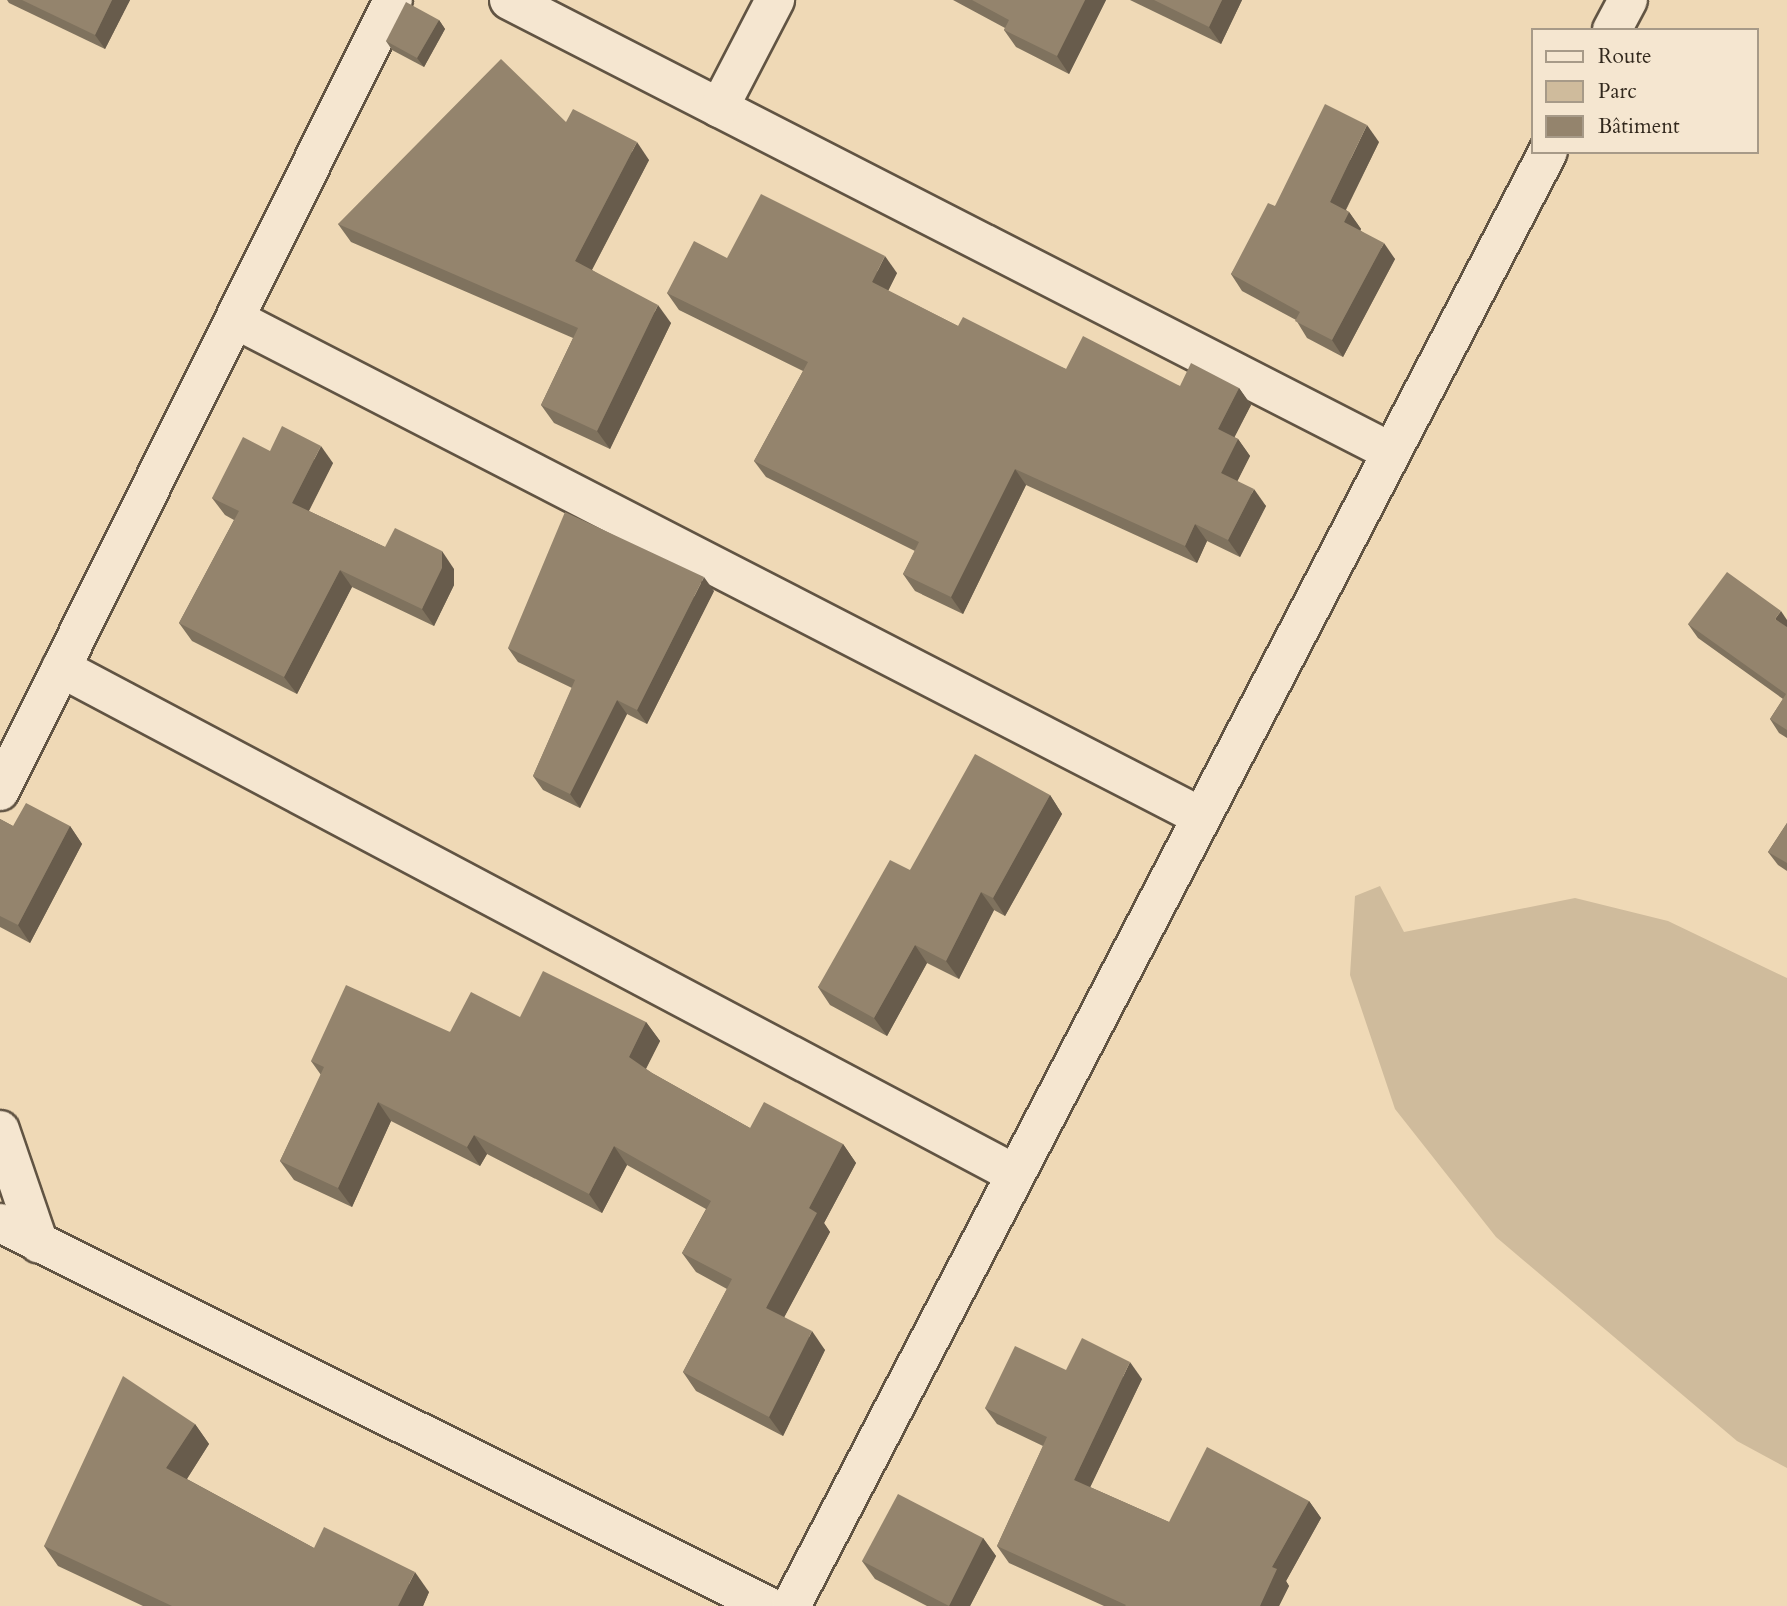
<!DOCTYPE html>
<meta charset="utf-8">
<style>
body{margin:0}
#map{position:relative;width:1787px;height:1606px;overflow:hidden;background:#efd9b6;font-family:Cardo,serif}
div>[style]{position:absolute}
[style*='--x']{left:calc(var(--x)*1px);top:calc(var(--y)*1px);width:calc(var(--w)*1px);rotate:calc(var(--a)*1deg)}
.green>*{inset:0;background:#cfbb9c}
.roads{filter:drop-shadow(2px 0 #615443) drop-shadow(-2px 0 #615443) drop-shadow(0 2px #615443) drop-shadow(0 -2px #615443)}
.minor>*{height:38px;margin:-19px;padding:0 19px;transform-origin:19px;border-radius:19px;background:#f5e6d0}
.wall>*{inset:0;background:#7f725e}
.shaded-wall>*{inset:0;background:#685c4c}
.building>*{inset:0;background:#94846d}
span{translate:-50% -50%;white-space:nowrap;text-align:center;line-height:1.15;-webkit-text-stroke:7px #f5e6d0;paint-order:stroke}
.legend{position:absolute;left:1531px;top:28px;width:228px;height:126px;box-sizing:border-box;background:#f5e6d0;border:2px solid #a79a88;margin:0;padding:9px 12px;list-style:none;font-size:21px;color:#32281d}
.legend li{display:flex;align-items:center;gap:14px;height:35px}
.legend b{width:35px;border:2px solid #a79a88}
</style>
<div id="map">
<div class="green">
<i style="clip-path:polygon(1380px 886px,1404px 932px,1575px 898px,1668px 921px,1787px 978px,1787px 1468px,1737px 1441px,1496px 1237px,1395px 1109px,1350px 975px,1355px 896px)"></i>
</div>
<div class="roads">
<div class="minor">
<i style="--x:509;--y:0;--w:991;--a:27.13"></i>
<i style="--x:1612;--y:30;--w:34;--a:-62"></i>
<i style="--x:719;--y:108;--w:122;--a:-62.6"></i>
<i style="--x:235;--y:319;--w:1085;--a:27.25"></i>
<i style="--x:61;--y:668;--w:1078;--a:27.94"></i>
<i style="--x:0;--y:791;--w:883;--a:-63.58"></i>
<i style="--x:0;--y:1130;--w:120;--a:71.1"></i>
<i style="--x:0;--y:1223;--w:858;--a:26.51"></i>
<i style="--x:791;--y:1606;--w:1639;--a:-62.5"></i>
</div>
</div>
<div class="wall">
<i style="clip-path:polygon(7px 0,130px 0,105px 49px,9px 3px)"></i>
<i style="clip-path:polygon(953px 0,1106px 0,1069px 74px,1016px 47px,1004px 30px,1005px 28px)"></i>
<i style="clip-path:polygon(1130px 0,1242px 0,1221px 44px)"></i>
<i style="clip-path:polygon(439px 20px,445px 29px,424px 67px,392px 50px,386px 41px)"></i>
<i style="clip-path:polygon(566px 122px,649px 160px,592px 270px,671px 323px,610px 449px,554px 423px,541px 405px,573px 338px,351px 242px,338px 224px)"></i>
<i style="clip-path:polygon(1379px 142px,1346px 210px,1349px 212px,1361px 229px,1360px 230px,1395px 259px,1343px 357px,1307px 338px,1296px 320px,1242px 291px,1231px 274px,1275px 206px)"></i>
<i style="clip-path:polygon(727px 258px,897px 273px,888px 291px,958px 326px,1066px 369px,1180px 386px,1239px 388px,1251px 405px,1234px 437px,1238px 439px,1250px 456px,1237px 481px,1266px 506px,1240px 557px,1207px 541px,1197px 563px,1026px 485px,963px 614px,915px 591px,903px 574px,915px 551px,766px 477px,754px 461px,803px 371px,679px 310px,667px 293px)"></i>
<i style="clip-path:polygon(270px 451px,333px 463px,309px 511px,385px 547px,454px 569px,454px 585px,434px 626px,352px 587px,297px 694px,192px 641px,179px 623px,234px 520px,225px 515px,212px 498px)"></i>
<i style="clip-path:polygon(714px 591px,647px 724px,627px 714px,580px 808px,543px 790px,533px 776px,572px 688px,518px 662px,508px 648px)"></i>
<i style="clip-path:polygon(1787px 620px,1787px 738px,1779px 733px,1770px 719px,1783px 699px,1698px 638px,1688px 624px)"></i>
<i style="clip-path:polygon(1050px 795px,1062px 814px,1005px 916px,994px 910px,959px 979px,927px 963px,887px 1036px,830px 1005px,818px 987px,910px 870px)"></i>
<i style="clip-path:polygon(0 819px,13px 826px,70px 826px,82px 844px,30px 943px,0 927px)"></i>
<i style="clip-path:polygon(1787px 823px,1787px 871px,1778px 865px,1768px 852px)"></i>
<i style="clip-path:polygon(520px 1017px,646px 1022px,660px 1041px,646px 1069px,652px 1073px,750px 1128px,843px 1144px,856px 1163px,824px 1223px,830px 1232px,784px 1317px,825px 1350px,783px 1436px,696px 1391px,683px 1372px,727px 1289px,696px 1272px,682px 1253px,706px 1209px,627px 1165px,602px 1213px,487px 1154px,480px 1166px,391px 1121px,352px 1207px,294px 1180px,280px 1161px,321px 1075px,311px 1061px)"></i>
<i style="clip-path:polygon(1066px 1370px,1142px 1379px,1090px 1487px,1169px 1522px,1309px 1501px,1321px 1518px,1286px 1581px,1289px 1586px,1279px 1606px,1104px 1606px,1009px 1563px,997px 1546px,1043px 1446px,997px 1424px,985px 1408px)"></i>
<i style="clip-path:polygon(195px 1424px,209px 1444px,187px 1479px,314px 1548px,429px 1592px,423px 1606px,143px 1606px,58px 1566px,44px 1546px)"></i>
<i style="clip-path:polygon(983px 1538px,996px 1556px,970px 1606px,927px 1606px,875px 1579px,862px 1561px)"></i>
</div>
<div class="shaded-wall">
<i style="clip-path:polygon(112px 0,130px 0,105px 49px,95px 35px)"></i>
<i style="clip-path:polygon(1085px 0,1106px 0,1069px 74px,1057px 56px)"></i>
<i style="clip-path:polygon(1222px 0,1242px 0,1221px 44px,1209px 27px)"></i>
<i style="clip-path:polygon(439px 20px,445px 29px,424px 67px,417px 58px)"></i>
<i style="clip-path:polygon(1367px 125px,1379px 142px,1341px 219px,1330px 202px)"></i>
<i style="clip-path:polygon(637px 142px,649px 160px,587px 279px,575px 261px)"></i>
<i style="clip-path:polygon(1349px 212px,1361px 229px,1356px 239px,1344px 222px)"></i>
<i style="clip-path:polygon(1384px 243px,1395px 259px,1343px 357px,1332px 340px)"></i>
<i style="clip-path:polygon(885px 256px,897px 273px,884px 299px,872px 282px)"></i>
<i style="clip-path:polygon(658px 305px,671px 323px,610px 449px,597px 431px)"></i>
<i style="clip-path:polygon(1239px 388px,1251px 405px,1230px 446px,1218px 429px)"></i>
<i style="clip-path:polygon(1238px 439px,1250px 456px,1233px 490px,1221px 473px)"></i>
<i style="clip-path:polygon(321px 446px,333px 463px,304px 520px,292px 503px)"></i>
<i style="clip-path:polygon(1015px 469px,1026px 485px,963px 614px,951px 597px)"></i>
<i style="clip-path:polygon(1254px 489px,1266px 506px,1240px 557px,1228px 540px)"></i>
<i style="clip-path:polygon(1195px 524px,1207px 541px,1197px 563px,1185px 546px)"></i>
<i style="clip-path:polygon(442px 551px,454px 569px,454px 585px,434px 626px,422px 609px)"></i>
<i style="clip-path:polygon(340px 570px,352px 587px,297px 694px,284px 677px)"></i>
<i style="clip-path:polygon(704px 577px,714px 591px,647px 724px,637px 710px)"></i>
<i style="clip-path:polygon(1781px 611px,1787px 620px,1787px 630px,1775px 619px)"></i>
<i style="clip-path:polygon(617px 700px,627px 714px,580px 808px,570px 794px)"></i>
<i style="clip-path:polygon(1050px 795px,1062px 814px,1005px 916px,993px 898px)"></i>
<i style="clip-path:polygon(70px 826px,82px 844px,30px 943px,18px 925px)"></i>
<i style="clip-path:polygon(981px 892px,994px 910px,959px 979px,946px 961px)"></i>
<i style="clip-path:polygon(915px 945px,927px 963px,887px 1036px,874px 1018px)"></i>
<i style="clip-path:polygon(646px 1022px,660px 1041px,642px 1076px,629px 1057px)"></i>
<i style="clip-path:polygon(378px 1102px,391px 1121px,352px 1207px,338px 1188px)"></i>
<i style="clip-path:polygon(474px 1135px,487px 1154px,480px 1166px,467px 1147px)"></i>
<i style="clip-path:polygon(843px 1144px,856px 1163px,824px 1223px,830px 1232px,779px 1327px,766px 1308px,809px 1208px)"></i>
<i style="clip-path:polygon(614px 1146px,627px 1165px,602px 1213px,589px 1194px)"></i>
<i style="clip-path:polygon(812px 1331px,825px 1350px,783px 1436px,769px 1417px)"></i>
<i style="clip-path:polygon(1130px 1362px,1142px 1379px,1086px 1496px,1074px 1480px)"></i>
<i style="clip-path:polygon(195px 1424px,209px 1444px,181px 1488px,166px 1468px)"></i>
<i style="clip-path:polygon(1309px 1501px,1321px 1518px,1286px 1581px,1289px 1586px,1279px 1606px,1260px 1606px,1272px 1567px)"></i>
<i style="clip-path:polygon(983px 1538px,996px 1556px,970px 1606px,949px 1606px)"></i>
<i style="clip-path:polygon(415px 1572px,429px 1592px,423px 1606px,398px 1606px)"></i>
</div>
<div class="building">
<i style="clip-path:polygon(22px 0,112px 0,95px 35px)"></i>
<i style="clip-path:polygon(972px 0,1085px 0,1057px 56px,1004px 30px,1009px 20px)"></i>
<i style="clip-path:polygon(1154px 0,1222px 0,1209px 27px)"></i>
<i style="clip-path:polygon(406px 2px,439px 20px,417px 58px,386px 41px)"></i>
<i style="clip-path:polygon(501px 59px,566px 122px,573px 109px,637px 142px,575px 261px,658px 305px,597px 431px,541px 405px,578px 328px,338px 224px)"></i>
<i style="clip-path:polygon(1325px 104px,1367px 125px,1330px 202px,1349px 212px,1344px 222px,1384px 243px,1332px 340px,1295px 321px,1300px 312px,1231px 274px,1268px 203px,1275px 206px)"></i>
<i style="clip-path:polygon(761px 194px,885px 256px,872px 282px,958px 326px,963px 317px,1066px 369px,1083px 336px,1180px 386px,1191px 363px,1239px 388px,1218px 429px,1238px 439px,1221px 473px,1254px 489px,1228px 540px,1195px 524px,1185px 546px,1015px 469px,951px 597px,903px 574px,919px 542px,754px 461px,808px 362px,667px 293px,694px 241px,727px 258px)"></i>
<i style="clip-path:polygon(282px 426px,321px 446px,292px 503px,385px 547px,395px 528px,442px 551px,442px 568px,422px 609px,340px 570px,284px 677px,179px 623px,239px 511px,212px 498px,243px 437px,270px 451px)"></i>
<i style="clip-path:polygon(565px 512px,704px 577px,637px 710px,617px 700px,570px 794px,533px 776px,575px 680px,508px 648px)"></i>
<i style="clip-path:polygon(1727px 572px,1781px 611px,1775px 619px,1787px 627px,1787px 730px,1770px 719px,1786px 694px,1688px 624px)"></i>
<i style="clip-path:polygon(975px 754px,1050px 795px,993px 898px,981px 892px,946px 961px,915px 945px,874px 1018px,818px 987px,890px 860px,910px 870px)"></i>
<i style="clip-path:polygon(26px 803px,70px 826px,18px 925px,0 916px,0 819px,13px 826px)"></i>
<i style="clip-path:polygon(1787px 823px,1787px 863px,1768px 852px)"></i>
<i style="clip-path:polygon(543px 971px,646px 1022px,629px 1057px,652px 1073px,750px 1128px,764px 1102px,843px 1144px,809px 1208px,817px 1213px,766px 1308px,812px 1331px,769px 1417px,683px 1372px,732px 1279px,682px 1253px,711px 1201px,614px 1146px,589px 1194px,474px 1135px,467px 1147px,378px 1102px,338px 1188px,280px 1161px,324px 1067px,311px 1061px,346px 985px,450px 1032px,471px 992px,520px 1017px)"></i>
<i style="clip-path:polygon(1082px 1338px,1130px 1362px,1074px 1480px,1169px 1522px,1207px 1447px,1309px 1501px,1272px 1567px,1277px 1569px,1260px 1606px,1125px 1606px,1126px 1605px,997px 1546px,1047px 1437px,985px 1408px,1015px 1346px,1066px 1370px)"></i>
<i style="clip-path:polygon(123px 1376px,195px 1424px,166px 1468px,314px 1548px,324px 1527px,415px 1572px,398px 1606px,172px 1606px,44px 1546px)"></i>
<i style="clip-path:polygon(898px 1494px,983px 1538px,949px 1606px,862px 1561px)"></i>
</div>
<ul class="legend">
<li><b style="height:9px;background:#f5e6d0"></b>Route</li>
<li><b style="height:19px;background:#cfbb9c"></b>Parc</li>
<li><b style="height:19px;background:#94846d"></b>Bâtiment</li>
</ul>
</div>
